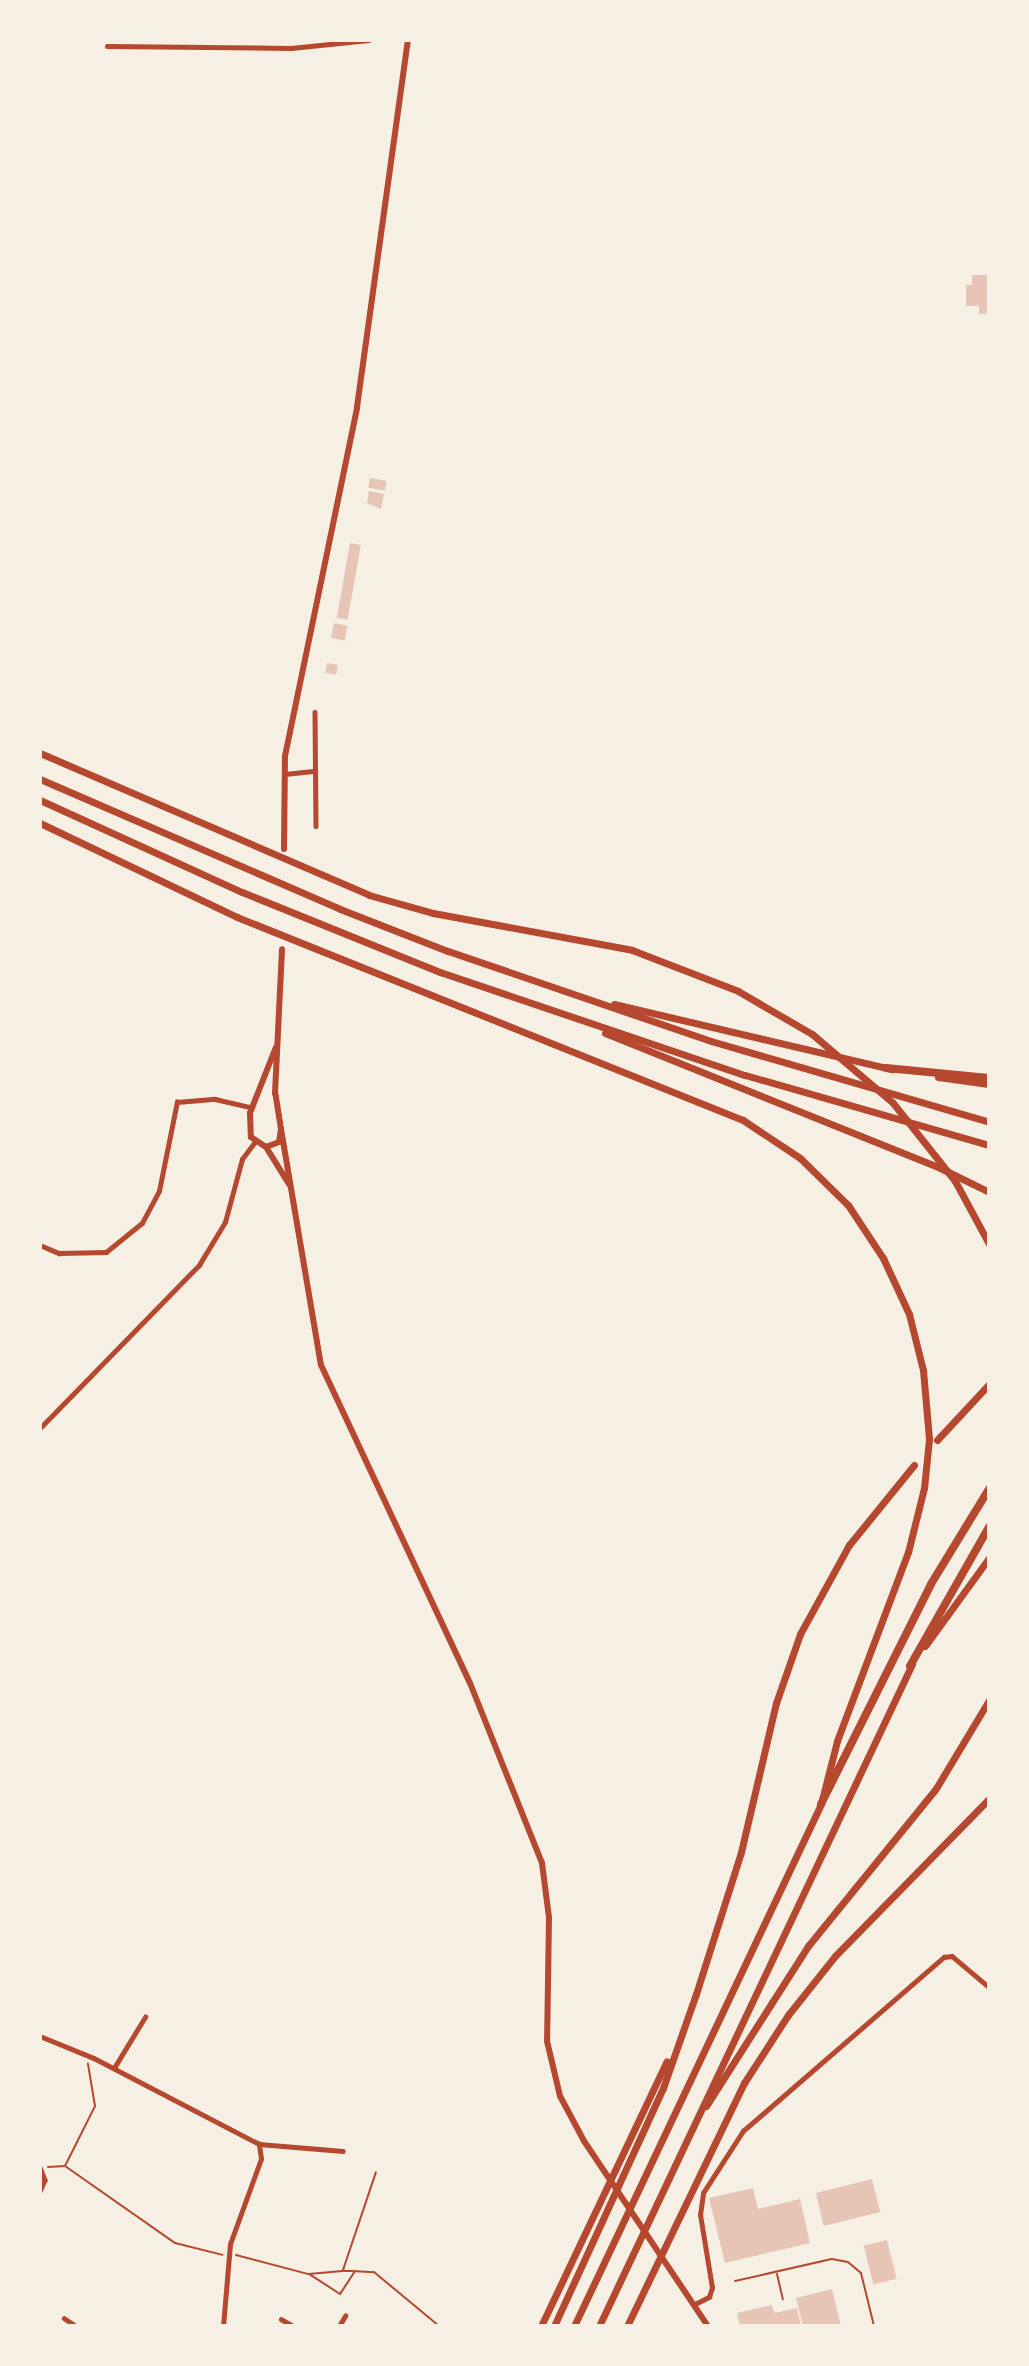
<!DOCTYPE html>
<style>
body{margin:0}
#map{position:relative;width:1029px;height:2366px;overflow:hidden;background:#f6efe4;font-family:"Asap Condensed",sans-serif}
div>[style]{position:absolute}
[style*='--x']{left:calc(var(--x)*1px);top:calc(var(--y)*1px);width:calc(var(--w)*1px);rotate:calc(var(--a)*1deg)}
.building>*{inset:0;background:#e6c5b7;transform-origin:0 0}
.path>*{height:2px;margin:-1px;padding:0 1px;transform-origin:1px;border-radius:1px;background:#b5482f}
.service>*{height:2px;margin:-1px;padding:0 1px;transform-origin:1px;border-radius:1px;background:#b5482f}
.minor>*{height:4.5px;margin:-2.25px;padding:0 2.25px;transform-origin:2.25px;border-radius:2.25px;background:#b5482f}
.secondary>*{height:6px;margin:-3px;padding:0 3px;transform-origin:3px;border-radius:3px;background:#b5482f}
.trunk>*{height:7px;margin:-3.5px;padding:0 3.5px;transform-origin:3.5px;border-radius:3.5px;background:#b5482f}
.motorway>*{height:8px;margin:-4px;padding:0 4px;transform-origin:4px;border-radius:4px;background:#b5482f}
span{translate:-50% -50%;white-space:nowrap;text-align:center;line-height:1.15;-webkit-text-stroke:6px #f6efe4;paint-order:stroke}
.frame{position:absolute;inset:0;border:42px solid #f6efe4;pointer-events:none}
</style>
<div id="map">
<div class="building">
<i style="clip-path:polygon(972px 275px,989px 275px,989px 314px,979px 314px,979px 306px,966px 306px,966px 285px,972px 285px)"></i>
<i style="left:370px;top:478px;width:17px;height:10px;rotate:10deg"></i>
<i style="clip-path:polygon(369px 491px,384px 494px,381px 509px,367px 503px)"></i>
<i style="left:350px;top:543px;width:11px;height:76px;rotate:10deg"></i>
<i style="left:334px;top:623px;width:14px;height:15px;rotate:12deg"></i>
<i style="left:327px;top:663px;width:11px;height:10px;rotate:10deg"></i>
<i style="left:872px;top:2179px;width:34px;height:58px;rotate:76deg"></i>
<i style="clip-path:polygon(753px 2188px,758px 2209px,800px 2199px,810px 2243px,725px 2263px,709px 2198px)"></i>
<i style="left:887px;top:2240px;width:40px;height:24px;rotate:76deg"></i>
<i style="clip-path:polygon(832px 2289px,841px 2326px,803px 2326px,796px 2298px)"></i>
<i style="clip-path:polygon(772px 2305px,774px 2313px,797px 2308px,801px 2326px,740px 2326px,737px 2313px)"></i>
</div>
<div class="path">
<i style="--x:65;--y:2166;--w:134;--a:35"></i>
<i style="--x:175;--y:2243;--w:49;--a:14"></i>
<i style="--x:48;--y:2167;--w:17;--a:-3"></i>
<i style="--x:65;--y:2166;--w:67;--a:-63.4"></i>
<i style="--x:95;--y:2106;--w:43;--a:-99.5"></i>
<i style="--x:236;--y:2255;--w:74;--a:14.8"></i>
<i style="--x:343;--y:2270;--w:103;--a:-71.4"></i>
<i style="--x:355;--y:2271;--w:27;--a:123"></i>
<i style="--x:340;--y:2294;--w:37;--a:-147"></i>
<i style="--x:309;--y:2274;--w:36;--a:-5"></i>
<i style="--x:345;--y:2271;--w:7;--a:0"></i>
<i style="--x:352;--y:2271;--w:22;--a:3"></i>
<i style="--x:374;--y:2272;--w:85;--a:39.7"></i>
</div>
<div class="service">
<i style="--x:777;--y:2274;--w:26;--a:77"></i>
<i style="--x:735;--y:2281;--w:99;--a:-12.8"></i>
<i style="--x:832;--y:2259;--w:16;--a:11"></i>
<i style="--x:848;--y:2262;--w:17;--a:40"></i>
<i style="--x:861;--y:2273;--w:55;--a:76.2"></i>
</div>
<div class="minor">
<i style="--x:107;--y:46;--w:184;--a:0.6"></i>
<i style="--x:291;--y:48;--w:78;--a:-5.9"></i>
<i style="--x:315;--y:712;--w:114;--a:89.5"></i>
<i style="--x:285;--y:774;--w:30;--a:-6"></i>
<i style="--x:40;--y:1245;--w:21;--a:23"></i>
<i style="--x:59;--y:1253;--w:47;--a:-1.2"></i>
<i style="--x:106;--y:1252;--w:46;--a:-38.9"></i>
<i style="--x:142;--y:1223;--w:36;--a:-62"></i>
<i style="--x:159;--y:1191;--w:91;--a:-78.6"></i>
<i style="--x:177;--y:1102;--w:38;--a:-5"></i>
<i style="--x:215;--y:1099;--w:37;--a:13"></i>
<i style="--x:40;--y:1428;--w:228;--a:-45.7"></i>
<i style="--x:199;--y:1265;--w:50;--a:-58.8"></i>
<i style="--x:225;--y:1222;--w:65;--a:-74.9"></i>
<i style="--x:242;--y:1159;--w:20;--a:-53"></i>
<i style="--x:40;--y:2036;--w:58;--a:22.2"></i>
<i style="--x:94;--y:2058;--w:186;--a:27.5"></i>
<i style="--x:114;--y:2068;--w:60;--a:-58.7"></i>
<i style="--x:259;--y:2144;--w:84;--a:4.8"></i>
<i style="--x:40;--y:2167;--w:14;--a:69"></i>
<i style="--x:45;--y:2180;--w:13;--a:113"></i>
<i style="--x:695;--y:2304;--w:16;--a:-27"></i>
<i style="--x:709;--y:2297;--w:9;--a:-72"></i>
<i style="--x:712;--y:2288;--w:74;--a:-99.3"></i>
<i style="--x:700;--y:2215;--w:22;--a:-82"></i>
<i style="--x:703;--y:2193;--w:74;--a:-57.2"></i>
<i style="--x:743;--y:2131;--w:266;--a:-40.9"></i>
<i style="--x:944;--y:1957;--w:8;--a:-7"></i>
<i style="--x:952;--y:1956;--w:48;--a:40"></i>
<i style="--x:64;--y:2318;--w:14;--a:34"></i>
<i style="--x:281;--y:2319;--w:14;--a:30"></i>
<i style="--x:223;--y:2326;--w:82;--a:-85.1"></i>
<i style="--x:230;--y:2244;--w:90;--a:-70"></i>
<i style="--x:261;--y:2159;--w:15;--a:-98"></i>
<i style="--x:339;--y:2326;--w:12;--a:-59"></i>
</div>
<div class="secondary">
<i style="--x:284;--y:849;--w:93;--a:-89.4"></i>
<i style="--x:285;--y:756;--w:356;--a:-78.3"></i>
<i style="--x:357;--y:407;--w:371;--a:-82.1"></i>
<i style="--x:276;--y:1047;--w:71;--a:111.5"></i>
<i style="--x:250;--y:1113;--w:24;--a:88"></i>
<i style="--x:251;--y:1137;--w:18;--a:34"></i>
<i style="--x:266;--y:1147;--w:14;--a:-21"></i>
<i style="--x:279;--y:1142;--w:13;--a:-81"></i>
<i style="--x:281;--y:1129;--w:36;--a:-99"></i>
<i style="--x:275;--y:1093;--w:144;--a:-87.2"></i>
<i style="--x:281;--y:1129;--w:239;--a:80.4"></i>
<i style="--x:321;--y:1365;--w:351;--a:64.9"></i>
<i style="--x:470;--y:1683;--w:194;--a:68.2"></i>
<i style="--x:542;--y:1863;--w:55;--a:82.7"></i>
<i style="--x:549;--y:1918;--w:123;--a:90.9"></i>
<i style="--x:547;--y:2041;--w:57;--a:76.7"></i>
<i style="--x:560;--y:2096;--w:51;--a:61.9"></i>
<i style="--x:584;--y:2141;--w:223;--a:56.2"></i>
<i style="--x:266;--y:1147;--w:44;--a:58.1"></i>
</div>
<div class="trunk">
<i style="--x:40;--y:753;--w:358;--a:23.3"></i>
<i style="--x:369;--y:895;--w:66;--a:15.7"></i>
<i style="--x:433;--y:913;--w:202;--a:10.5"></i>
<i style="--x:632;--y:950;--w:114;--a:21.1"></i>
<i style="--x:738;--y:991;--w:86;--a:30.2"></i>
<i style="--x:812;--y:1034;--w:106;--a:40.4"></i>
<i style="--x:893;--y:1103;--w:100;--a:51.5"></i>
<i style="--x:955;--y:1181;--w:72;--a:61.6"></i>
<i style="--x:40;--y:779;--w:327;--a:23.4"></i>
<i style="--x:340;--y:909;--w:116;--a:21.3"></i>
<i style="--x:448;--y:951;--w:278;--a:18.9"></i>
<i style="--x:711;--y:1041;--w:290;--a:16.2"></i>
<i style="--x:40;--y:800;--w:222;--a:24.5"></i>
<i style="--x:242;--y:892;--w:214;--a:22"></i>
<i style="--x:440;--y:972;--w:322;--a:18.7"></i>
<i style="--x:745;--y:1075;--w:254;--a:16"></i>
<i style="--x:40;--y:823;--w:218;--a:25.5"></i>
<i style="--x:237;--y:917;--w:545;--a:21.86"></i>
<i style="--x:743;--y:1120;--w:69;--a:33.7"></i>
<i style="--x:800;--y:1158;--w:67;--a:44.4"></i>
<i style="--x:848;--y:1205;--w:64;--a:56.6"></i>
<i style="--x:883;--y:1258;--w:62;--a:65.1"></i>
<i style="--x:909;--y:1314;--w:58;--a:76"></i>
<i style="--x:923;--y:1370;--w:69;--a:85"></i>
<i style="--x:929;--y:1439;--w:49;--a:95.8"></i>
<i style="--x:924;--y:1488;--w:66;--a:104"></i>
<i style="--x:908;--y:1552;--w:202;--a:110.6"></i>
<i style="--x:837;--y:1741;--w:65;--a:104.3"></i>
<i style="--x:821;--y:1804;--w:577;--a:115.32"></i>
<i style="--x:614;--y:1004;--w:285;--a:13.2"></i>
<i style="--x:605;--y:1033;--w:357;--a:21.9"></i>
<i style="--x:936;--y:1166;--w:59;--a:26.1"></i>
<i style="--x:938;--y:1077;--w:51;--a:7.8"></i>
<i style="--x:937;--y:1440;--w:76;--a:-47.1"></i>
<i style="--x:925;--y:1646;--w:109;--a:-54"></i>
<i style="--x:706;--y:2106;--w:190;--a:-57.5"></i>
<i style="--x:808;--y:1946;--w:201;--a:-50.9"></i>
<i style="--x:935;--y:1790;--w:105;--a:-59"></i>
<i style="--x:541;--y:2326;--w:293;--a:-64.6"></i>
<i style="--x:554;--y:2326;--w:262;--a:-65.4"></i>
<i style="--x:663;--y:2088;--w:100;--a:-70.7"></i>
<i style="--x:696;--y:1994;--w:149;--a:-72.4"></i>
<i style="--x:741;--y:1852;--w:153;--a:-76.8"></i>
<i style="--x:776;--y:1703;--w:73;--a:-70.8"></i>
<i style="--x:800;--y:1634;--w:102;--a:-61.2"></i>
<i style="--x:849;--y:1545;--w:103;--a:-50.9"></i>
<i style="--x:599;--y:2326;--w:732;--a:-64.69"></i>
<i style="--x:627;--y:2326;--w:270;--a:-64.3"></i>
<i style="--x:744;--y:2083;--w:81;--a:-57.1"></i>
<i style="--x:788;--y:2015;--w:75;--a:-51.5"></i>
<i style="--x:835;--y:1956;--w:220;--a:-45.6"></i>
</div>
<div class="motorway">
<i style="--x:886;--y:1068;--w:103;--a:5.5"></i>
<i style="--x:910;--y:1666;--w:160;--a:-60.4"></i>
<i style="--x:821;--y:1804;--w:246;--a:-63.4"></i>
<i style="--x:931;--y:1584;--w:111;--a:-58.6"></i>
</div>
<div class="frame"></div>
</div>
